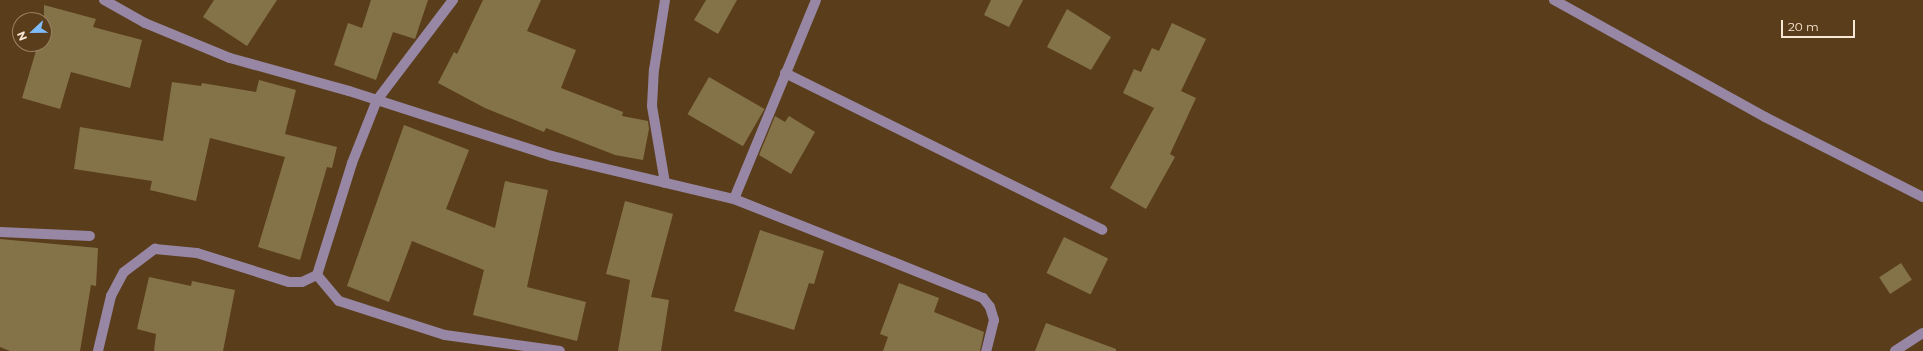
<!DOCTYPE html>
<style>
body{margin:0}
#map{position:relative;width:1923px;height:351px;overflow:hidden;background:#5a3d1b;font-family:Montserrat,sans-serif}
div>[style]{position:absolute}
[style*='--x']{left:calc(var(--x)*1px);top:calc(var(--y)*1px);width:calc(var(--w)*1px);rotate:calc(var(--a)*1deg)}
.building>*{inset:0;background:#847349;transform-origin:0 0}
.minor>*{height:10px;margin:-5px;padding:0 5px;transform-origin:5px;border-radius:5px;background:#9787a4}
span{translate:-50% -50%;white-space:nowrap;text-align:center;line-height:1.15;-webkit-text-stroke:4px #5a3d1b;paint-order:stroke}
.north{position:absolute;left:12px;top:12px;width:40px;height:40px;box-sizing:border-box;background:#5a3d1b;border:1px solid #9a8165;border-radius:50%;rotate:248deg;font-size:11px;font-weight:700;line-height:16px;text-align:center;color:#f9e7d5}
.north::after{content:'';display:block;margin:auto;width:14px;height:18px;background:#7fbdfa;clip-path:polygon(50% 0,100% 100%,50% 72%,0 100%)}
.scale{position:absolute;left:1781px;top:20px;width:74px;height:18px;box-sizing:border-box;border:2px solid #f9e7d5;border-top:0;padding-left:5px;font-size:12px;line-height:14px;white-space:nowrap;color:#f9e7d5;-webkit-text-stroke:3px #5a3d1b;paint-order:stroke}
</style>
<div id="map">
<div class="building">
<i style="clip-path:polygon(214px 0,277px 0,247px 46px,203px 17px)"></i>
<i style="clip-path:polygon(371px 0,428px 0,415px 39px,393px 32px,376px 80px,334px 65px,348px 23px,362px 28px)"></i>
<i style="clip-path:polygon(483px 0,541px 0,527px 31px,576px 50px,561px 88px,623px 112px,622px 116px,648px 121px,649px 129px,643px 160px,615px 155px,546px 128px,544px 132px,485px 108px,438px 83px,454px 52px,457px 54px)"></i>
<i style="clip-path:polygon(706px 0,737px 0,718px 34px,694px 20px)"></i>
<i style="clip-path:polygon(991px 0,1023px 0,1009px 27px,984px 15px)"></i>
<i style="clip-path:polygon(44px 5px,96px 19px,93px 27px,142px 40px,130px 88px,71px 72px,60px 109px,22px 98px,38px 44px,44px 44px)"></i>
<i style="clip-path:polygon(1067px 9px,1111px 37px,1091px 70px,1047px 47px)"></i>
<i style="clip-path:polygon(1172px 23px,1206px 39px,1181px 91px,1196px 98px,1170px 154px,1175px 157px,1146px 209px,1110px 188px,1154px 108px,1123px 93px,1134px 69px,1141px 72px,1152px 48px,1159px 51px)"></i>
<i style="left:709px;top:77px;width:64px;height:43px;rotate:30deg"></i>
<i style="clip-path:polygon(259px 80px,296px 90px,285px 134px,337px 147px,332px 168px,327px 167px,300px 260px,258px 247px,285px 157px,210px 138px,196px 201px,150px 190px,152px 181px,74px 169px,80px 127px,163px 141px,172px 82px,201px 86px,202px 83px,256px 92px)"></i>
<i style="clip-path:polygon(775px 116px,785px 122px,789px 116px,815px 132px,791px 174px,759px 155px)"></i>
<i style="clip-path:polygon(404px 125px,469px 150px,446px 209px,495px 228px,505px 181px,548px 190px,527px 287px,586px 302px,577px 341px,473px 315px,484px 270px,412px 241px,389px 302px,347px 286px)"></i>
<i style="clip-path:polygon(625px 201px,673px 214px,651px 297px,669px 300px,661px 351px,618px 351px,630px 280px,606px 274px)"></i>
<i style="clip-path:polygon(760px 230px,824px 251px,814px 284px,809px 283px,794px 330px,734px 311px)"></i>
<i style="left:1064px;top:237px;width:49px;height:40px;rotate:26deg"></i>
<i style="clip-path:polygon(0 239px,98px 248px,96px 286px,91px 285px,80px 351px,10px 351px,0 347px)"></i>
<i style="left:1901px;top:263px;width:20px;height:26px;rotate:57deg"></i>
<i style="clip-path:polygon(149px 277px,191px 286px,192px 281px,235px 290px,223px 351px,154px 351px,156px 334px,137px 329px)"></i>
<i style="clip-path:polygon(899px 283px,939px 298px,934px 312px,984px 332px,980px 351px,883px 351px,888px 337px,880px 334px)"></i>
<i style="clip-path:polygon(1046px 323px,1116px 349px,1116px 351px,1035px 351px)"></i>
</div>
<div class="minor">
<i style="--x:104;--y:0;--w:47;--a:29.3"></i>
<i style="--x:145;--y:23;--w:92;--a:22.4"></i>
<i style="--x:230;--y:58;--w:123;--a:15.5"></i>
<i style="--x:349;--y:91;--w:213;--a:17.8"></i>
<i style="--x:552;--y:156;--w:187;--a:13.3"></i>
<i style="--x:734;--y:199;--w:171;--a:21.6"></i>
<i style="--x:893;--y:262;--w:97;--a:21.8"></i>
<i style="--x:983;--y:298;--w:11;--a:52"></i>
<i style="--x:990;--y:307;--w:14;--a:73"></i>
<i style="--x:994;--y:320;--w:32;--a:104"></i>
<i style="--x:1554;--y:0;--w:241;--a:29"></i>
<i style="--x:1765;--y:117;--w:177;--a:26.9"></i>
<i style="--x:785;--y:73;--w:354;--a:26.3"></i>
<i style="--x:665;--y:183;--w:78;--a:-99.6"></i>
<i style="--x:652;--y:106;--w:36;--a:-87"></i>
<i style="--x:654;--y:70;--w:71;--a:-81.1"></i>
<i style="--x:734;--y:199;--w:215;--a:-67.6"></i>
<i style="--x:0;--y:232;--w:90;--a:2.5"></i>
<i style="--x:317;--y:275;--w:34;--a:50"></i>
<i style="--x:339;--y:301;--w:111;--a:17.8"></i>
<i style="--x:445;--y:335;--w:116;--a:7.9"></i>
<i style="--x:98;--y:351;--w:57;--a:-76.7"></i>
<i style="--x:111;--y:296;--w:27;--a:-62"></i>
<i style="--x:124;--y:272;--w:39;--a:-37"></i>
<i style="--x:155;--y:249;--w:42;--a:5.4"></i>
<i style="--x:197;--y:253;--w:96;--a:17.5"></i>
<i style="--x:289;--y:282;--w:13;--a:0"></i>
<i style="--x:302;--y:282;--w:17;--a:-25"></i>
<i style="--x:317;--y:275;--w:117;--a:-72.6"></i>
<i style="--x:352;--y:163;--w:68;--a:-68.4"></i>
<i style="--x:377;--y:100;--w:126;--a:-52.8"></i>
<i style="--x:1895;--y:351;--w:33;--a:-33"></i>
</div>
<div class="north">N</div>
<div class="scale">20 m</div>
</div>
